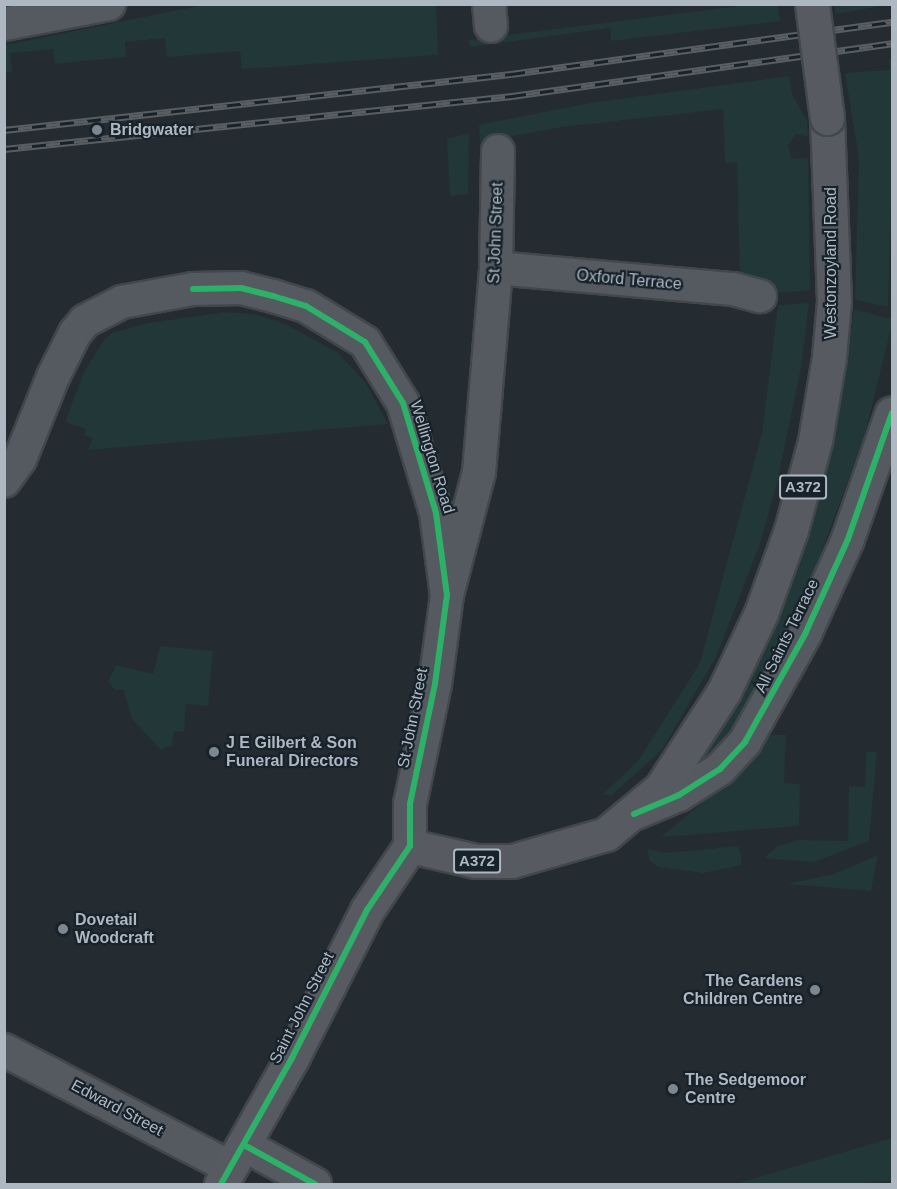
<!DOCTYPE html>
<style>
body{margin:0}
#map{position:relative;width:897px;height:1189px;overflow:hidden;background:#242b31;font-family:Helvetica,sans-serif}
div>[style]{position:absolute}
[style*='--x']{left:calc(var(--x)*1px);top:calc(var(--y)*1px);width:calc(var(--w)*1px);rotate:calc(var(--a)*1deg)}
.green>*{inset:0;background:#223737}
.roads{filter:drop-shadow(2px 0 #42474c) drop-shadow(-2px 0 #42474c) drop-shadow(0 2px #42474c) drop-shadow(0 -2px #42474c)}
.street>*{height:32px;margin:-16px;padding:0 16px;transform-origin:16px;border-radius:16px;background:#545a5f}
.primary>*{height:33px;margin:-16.5px;padding:0 16.5px;transform-origin:16.5px;border-radius:16.5px;background:#575b61}
.rail>*{height:7px;margin-top:-3.5px;transform-origin:0;background:repeating-linear-gradient(90deg,#18222b 0 14px,#585e62 0 28px);box-sizing:border-box;border-block:2px solid #585e62}
.bridges{filter:drop-shadow(2px 0 #41484e) drop-shadow(-2px 0 #41484e) drop-shadow(0 2px #41484e) drop-shadow(0 -2px #41484e)}
.primary-bridge>*{height:33px;margin:-16.5px;padding:0 16.5px;transform-origin:16.5px;border-radius:16.5px;background:#575b61}
.cycleway>*{height:6px;margin:-3px;padding:0 3px;transform-origin:3px;border-radius:3px;background:#2db169}
.dots>*{width:16px;height:16px;translate:-50% -50%;box-sizing:border-box;border:3px solid #18222b;border-radius:50%}
span{translate:-50% -50%;white-space:nowrap;text-align:center;line-height:1.15;-webkit-text-stroke:4.5px #18222b;paint-order:stroke}
.shield-label span{padding:2px 4px;background:#18222b;border:2px solid;border-radius:4px;-webkit-text-stroke-width:0}
.shield-label{font-size:15px;color:#adb8c3;font-weight:700}
.poi-label{font-size:16px;color:#adb8c3;font-weight:700}
.left{translate:0 -50%;text-align:left}
.right{translate:-100% -50%;text-align:right}
.street-label{font-size:16px;color:#adb8c3}
.frame{position:absolute;inset:0;border:6px solid #adb8c3;pointer-events:none}
</style>
<div id="map">
<div class="green">
<i style="clip-path:polygon(892px 4px,836px 14px,834px 5px,834px 4px)"></i>
<i style="clip-path:polygon(203px 5px,436px 5px,438px 55px,242px 69px,240px 51px,167px 57px,165px 38px,125px 42px,126px 57px,55px 64px,53px 49px,10px 53px,12px 72px,5px 73px,5px 45px)"></i>
<i style="clip-path:polygon(747px 5px,778px 5px,780px 21px,611px 41px,610px 28px,470px 47px,469px 40px)"></i>
<i style="clip-path:polygon(889px 59px,892px 59px,892px 174px,888px 307px,855px 300px,859px 159px,845px 73px,890px 70px)"></i>
<i style="clip-path:polygon(789px 76px,792px 94px,807px 121px,808px 137px,796px 134px,788px 146px,792px 159px,808px 158px,810px 290px,776px 293px,769px 285px,740px 280px,737px 162px,725px 163px,723px 109px,562px 127px,480px 142px,479px 125px,590px 103px)"></i>
<i style="clip-path:polygon(469px 133px,468px 194px,450px 196px,447px 139px)"></i>
<i style="clip-path:polygon(809px 303px,801px 368px,777px 483px,760px 544px,716px 657px,662px 750px,612px 795px,602px 795px,638px 761px,700px 663px,762px 433px,778px 305px)"></i>
<i style="clip-path:polygon(854px 309px,891px 319px,892px 324px,864px 438px,798px 615px,743px 721px,717px 753px,702px 762px,767px 640px,801px 553px,844px 379px)"></i>
<i style="clip-path:polygon(225px 312px,255px 314px,287px 325px,338px 353px,365px 382px,388px 424px,88px 450px,93px 438px,84px 435px,86px 429px,65px 422px,84px 372px,104px 340px,112px 333px,148px 323px)"></i>
<i style="clip-path:polygon(160px 646px,213px 651px,208px 706px,186px 704px,184px 732px,174px 731px,172px 745px,161px 750px,132px 719px,123px 689px,115px 690px,108px 682px,116px 665px,153px 674px)"></i>
<i style="clip-path:polygon(771px 735px,786px 735px,784px 783px,800px 784px,799px 826px,661px 837px,721px 787px)"></i>
<i style="clip-path:polygon(866px 752px,877px 752px,869px 841px,814px 862px,764px 858px,778px 846px,799px 840px,848px 841px,849px 786px,865px 787px)"></i>
<i style="clip-path:polygon(739px 846px,742px 865px,703px 873px,658px 867px,650px 861px,647px 849px,667px 853px)"></i>
<i style="clip-path:polygon(878px 855px,871px 891px,787px 884px,834px 874px)"></i>
<i style="clip-path:polygon(892px 1138px,892px 1180px,858px 1184px,735px 1184px)"></i>
</div>
<div class="roads">
<div class="street">
<i style="--x:489;--y:4;--w:22;--a:85"></i>
<i style="--x:4;--y:24;--w:107;--a:-10.8"></i>
<i style="--x:496;--y:268;--w:238;--a:5.1"></i>
<i style="--x:733;--y:289;--w:28;--a:15"></i>
<i style="--x:4;--y:481;--w:27;--a:-54"></i>
<i style="--x:20;--y:459;--w:88;--a:-68.1"></i>
<i style="--x:53;--y:377;--w:49;--a:-63.4"></i>
<i style="--x:75;--y:333;--w:16;--a:-50"></i>
<i style="--x:85;--y:321;--w:42;--a:-27.2"></i>
<i style="--x:122;--y:302;--w:72;--a:-10.4"></i>
<i style="--x:193;--y:289;--w:48;--a:-1.2"></i>
<i style="--x:241;--y:288;--w:33;--a:14"></i>
<i style="--x:273;--y:296;--w:34;--a:17"></i>
<i style="--x:306;--y:306;--w:69;--a:31.4"></i>
<i style="--x:365;--y:342;--w:72;--a:58.1"></i>
<i style="--x:403;--y:403;--w:115;--a:73.3"></i>
<i style="--x:436;--y:513;--w:83;--a:82.4"></i>
<i style="--x:636;--y:813;--w:47;--a:-22.7"></i>
<i style="--x:679;--y:795;--w:49;--a:-32.4"></i>
<i style="--x:720;--y:769;--w:37;--a:-47"></i>
<i style="--x:745;--y:742;--w:124;--a:-60.9"></i>
<i style="--x:805;--y:634;--w:104;--a:-65.6"></i>
<i style="--x:848;--y:539;--w:133;--a:-70.8"></i>
<i style="--x:410;--y:846;--w:42;--a:-90"></i>
<i style="--x:410;--y:804;--w:123;--a:-78.2"></i>
<i style="--x:435;--y:684;--w:90;--a:-82.3"></i>
<i style="--x:447;--y:595;--w:127;--a:-75.4"></i>
<i style="--x:479;--y:472;--w:205;--a:-85.2"></i>
<i style="--x:496;--y:268;--w:117;--a:-89"></i>
<i style="--x:4;--y:1050;--w:254;--a:27.4"></i>
<i style="--x:244;--y:1145;--w:81;--a:28.8"></i>
</div>
<div class="primary">
<i style="--x:221;--y:1184;--w:145;--a:-60.6"></i>
<i style="--x:292;--y:1058;--w:166;--a:-63.1"></i>
<i style="--x:367;--y:910;--w:77;--a:-56.1"></i>
<i style="--x:410;--y:846;--w:68;--a:12.8"></i>
<i style="--x:476;--y:861;--w:36;--a:0"></i>
<i style="--x:512;--y:861;--w:98;--a:-16"></i>
<i style="--x:606;--y:834;--w:72;--a:-39.9"></i>
<i style="--x:661;--y:788;--w:116;--a:-57"></i>
<i style="--x:724;--y:691;--w:86;--a:-64.6"></i>
<i style="--x:761;--y:613;--w:88;--a:-70.1"></i>
<i style="--x:791;--y:530;--w:92;--a:-74.9"></i>
<i style="--x:815;--y:441;--w:85;--a:-80.5"></i>
<i style="--x:829;--y:357;--w:56;--a:-84.9"></i>
<i style="--x:834;--y:301;--w:183;--a:-92.2"></i>
</div>
</div>
<div class="rail">
<i style="--x:4;--y:130;--w:510;--a:-6.3"></i>
<i style="--x:511;--y:74;--w:385;--a:-7.8"></i>
<i style="--x:4;--y:149;--w:511;--a:-5.96"></i>
<i style="--x:512;--y:96;--w:384;--a:-7.9"></i>
</div>
<div class="bridges">
<div class="primary-bridge">
<i style="--x:812;--y:4;--w:115;--a:82.5"></i>
</div>
</div>
<div class="cycleway">
<i style="--x:193;--y:289;--w:48;--a:-1.2"></i>
<i style="--x:241;--y:288;--w:33;--a:14"></i>
<i style="--x:273;--y:296;--w:34;--a:17"></i>
<i style="--x:306;--y:306;--w:69;--a:31.4"></i>
<i style="--x:365;--y:342;--w:72;--a:58.1"></i>
<i style="--x:403;--y:403;--w:115;--a:73.3"></i>
<i style="--x:436;--y:513;--w:83;--a:82.4"></i>
<i style="--x:447;--y:595;--w:90;--a:97.7"></i>
<i style="--x:435;--y:684;--w:123;--a:101.8"></i>
<i style="--x:410;--y:804;--w:42;--a:90"></i>
<i style="--x:410;--y:846;--w:77;--a:123.9"></i>
<i style="--x:367;--y:910;--w:166;--a:116.9"></i>
<i style="--x:292;--y:1058;--w:145;--a:119.4"></i>
<i style="--x:634;--y:814;--w:49;--a:-22.9"></i>
<i style="--x:679;--y:795;--w:49;--a:-32.4"></i>
<i style="--x:720;--y:769;--w:37;--a:-47"></i>
<i style="--x:745;--y:742;--w:124;--a:-60.9"></i>
<i style="--x:805;--y:634;--w:104;--a:-65.6"></i>
<i style="--x:848;--y:539;--w:133;--a:-70.8"></i>
<i style="--x:244;--y:1145;--w:81;--a:28.8"></i>
</div>
<div class="dots">
<i style="left:97px;top:130px;background:#7d8790"></i>
<i style="left:214px;top:752px;background:#7d8790"></i>
<i style="left:63px;top:929px;background:#7d8790"></i>
<i style="left:815px;top:990px;background:#7d8790"></i>
<i style="left:673px;top:1089px;background:#7d8790"></i>
</div>
<div class="shield-label">
<span style="left:803px;top:487px">A372</span>
<span style="left:477px;top:861px">A372</span>
</div>
<div class="poi-label">
<span class="left" style="left:110px;top:130px">Bridgwater</span>
<span class="left" style="left:226px;top:752px">J E Gilbert &amp; Son<br>Funeral Directors</span>
<span class="left" style="left:75px;top:929px">Dovetail<br>Woodcraft</span>
<span class="right" style="left:803px;top:990px">The Gardens<br>Children Centre</span>
<span class="left" style="left:685px;top:1089px">The Sedgemoor<br>Centre</span>
</div>
<div class="street-label">
<span style="left:496px;top:233px;rotate:-88deg">St John Street</span>
<span style="left:831px;top:263px;rotate:-90deg">Westonzoyland Road</span>
<span style="left:629px;top:280px;rotate:5deg">Oxford Terrace</span>
<span style="left:432px;top:457px;rotate:73deg">Wellington Road</span>
<span style="left:787px;top:636px;rotate:-64deg">All Saints Terrace</span>
<span style="left:413px;top:718px;rotate:-79deg">St John Street</span>
<span style="left:302px;top:1008px;rotate:-63deg">Saint John Street</span>
<span style="left:117px;top:1108px;rotate:28deg">Edward Street</span>
</div>
<div class="frame"></div>
</div>
